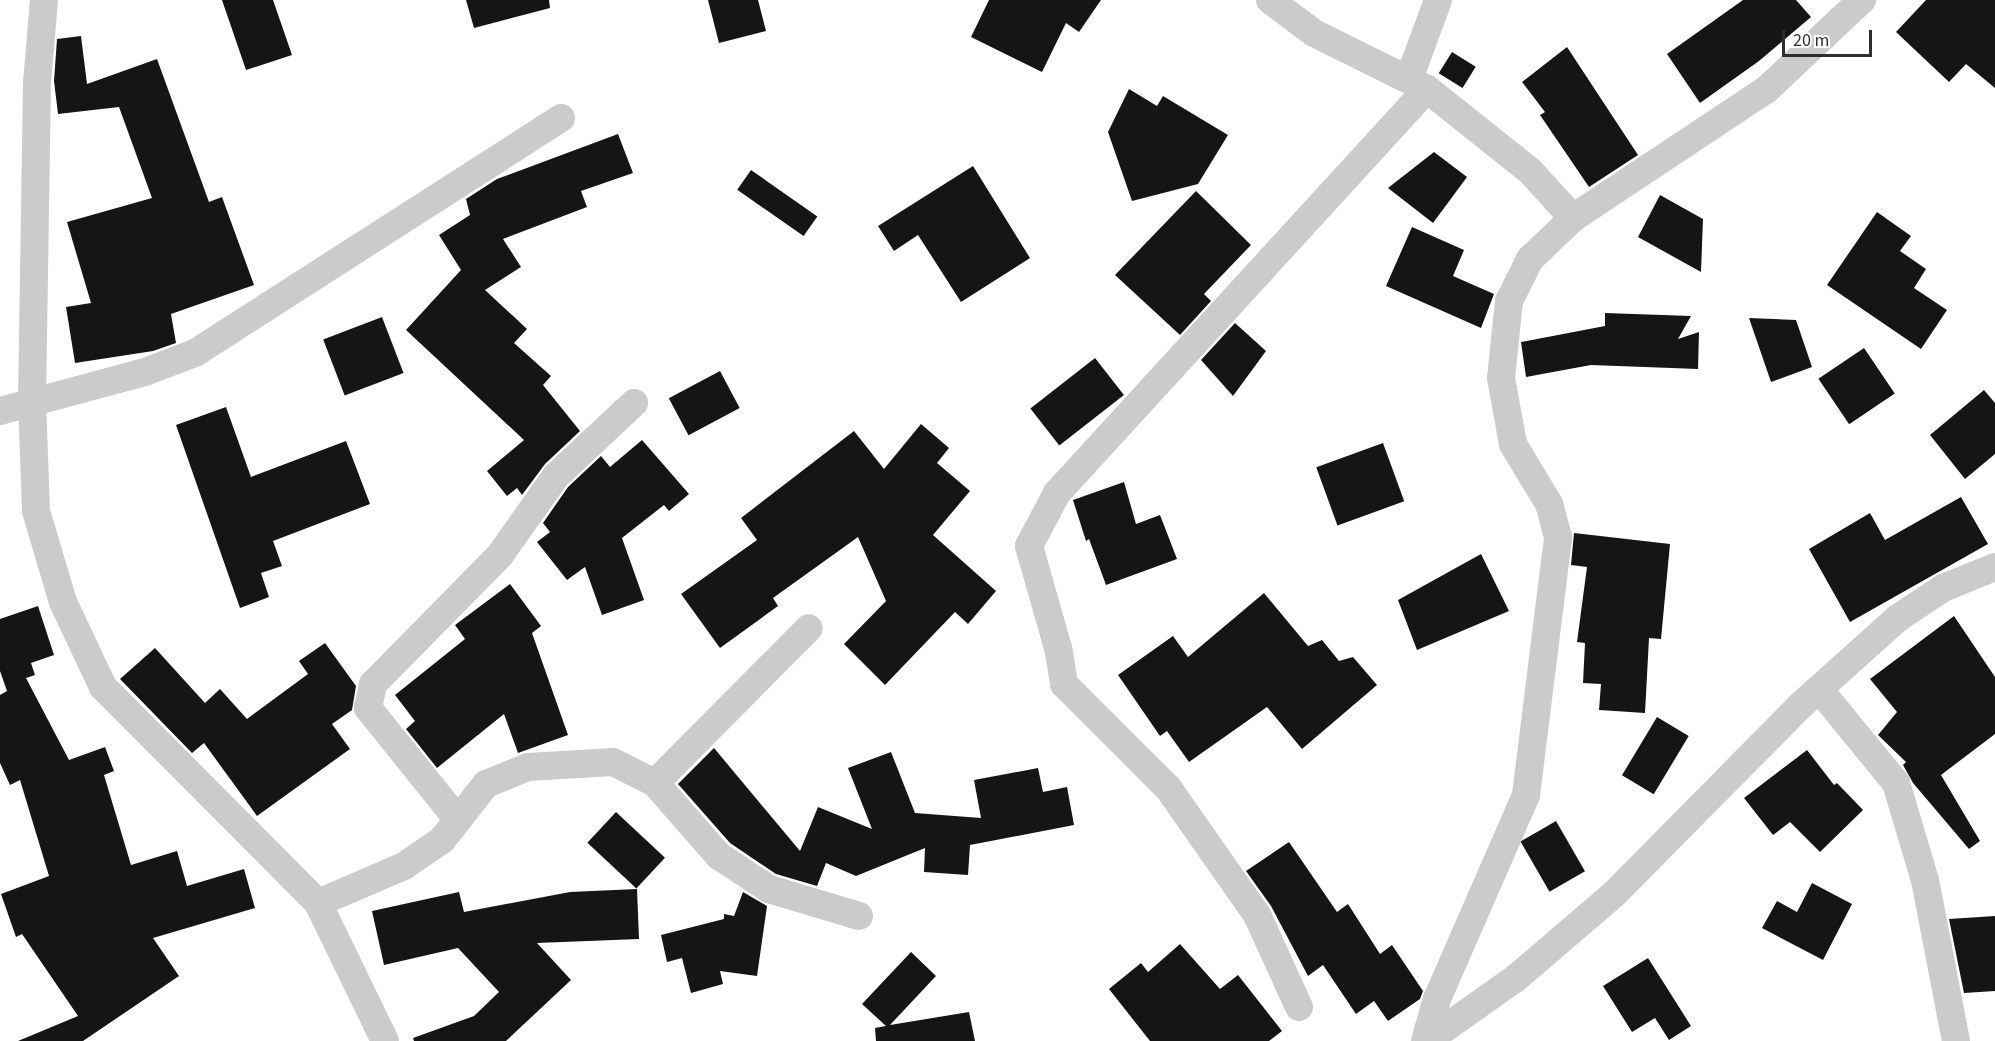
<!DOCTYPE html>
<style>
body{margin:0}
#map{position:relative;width:1995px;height:1041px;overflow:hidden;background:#fff;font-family:"Source Sans 3",sans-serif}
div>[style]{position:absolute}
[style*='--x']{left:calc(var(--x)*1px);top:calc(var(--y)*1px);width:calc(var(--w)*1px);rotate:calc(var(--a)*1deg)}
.building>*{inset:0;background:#151515;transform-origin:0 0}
.street>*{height:28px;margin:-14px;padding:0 14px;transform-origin:14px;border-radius:14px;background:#cbcbcb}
span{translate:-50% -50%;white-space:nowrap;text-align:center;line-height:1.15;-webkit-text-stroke:6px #fff;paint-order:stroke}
.scale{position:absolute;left:1782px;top:30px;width:90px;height:27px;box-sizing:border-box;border:3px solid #2e2e2e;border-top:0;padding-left:8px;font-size:18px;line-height:21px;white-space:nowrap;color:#2e2e2e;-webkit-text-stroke:4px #fff;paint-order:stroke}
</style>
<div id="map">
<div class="building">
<i style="clip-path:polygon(222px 0,273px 0,292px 55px,246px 70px)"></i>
<i style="clip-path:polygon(466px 0,549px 0,550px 8px,474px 28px)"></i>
<i style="clip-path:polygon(708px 0,758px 0,766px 31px,719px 43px)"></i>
<i style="clip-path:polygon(989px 0,1101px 0,1079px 32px,1066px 23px,1042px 72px,971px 37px)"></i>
<i style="clip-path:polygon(1743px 0,1796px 0,1811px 17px,1759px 61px,1700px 103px,1667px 54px)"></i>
<i style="clip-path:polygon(1926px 0,1995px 0,1995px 88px,1966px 64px,1949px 82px,1896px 32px)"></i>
<i style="clip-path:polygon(81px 36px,87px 84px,157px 59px,209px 202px,222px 197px,254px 285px,171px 314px,176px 343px,153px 351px,75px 363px,66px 307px,91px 303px,67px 222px,152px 198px,119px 107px,58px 114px,54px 81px,57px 39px)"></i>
<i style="clip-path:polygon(1567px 47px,1638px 155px,1589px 187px,1540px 115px,1545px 112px,1522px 82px)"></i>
<i style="left:1452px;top:52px;width:28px;height:25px;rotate:32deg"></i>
<i style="clip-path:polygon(1129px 89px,1157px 106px,1163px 96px,1228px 135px,1198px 184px,1132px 201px,1108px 132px)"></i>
<i style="clip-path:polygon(618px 134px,633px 173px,581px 191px,587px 207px,503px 239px,521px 267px,485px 290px,527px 329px,514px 343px,551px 376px,543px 385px,580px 431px,545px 464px,522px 495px,517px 488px,507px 496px,487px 471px,524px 440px,406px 330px,461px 270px,439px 235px,470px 215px,466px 199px,497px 179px)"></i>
<i style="clip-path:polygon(1434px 152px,1467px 177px,1433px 223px,1388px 188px)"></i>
<i style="clip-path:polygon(973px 166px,1030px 258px,961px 302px,918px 235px,894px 251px,878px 226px)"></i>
<i style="left:751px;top:170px;width:81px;height:24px;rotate:35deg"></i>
<i style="clip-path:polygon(1196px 191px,1251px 245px,1204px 294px,1211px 301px,1180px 335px,1115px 275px)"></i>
<i style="clip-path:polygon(1660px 195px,1703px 219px,1701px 272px,1638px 237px)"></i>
<i style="clip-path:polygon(1877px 212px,1911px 236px,1900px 251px,1926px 269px,1914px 288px,1947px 310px,1921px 349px,1827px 285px)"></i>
<i style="clip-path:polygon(1412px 227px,1464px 250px,1453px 276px,1494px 294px,1481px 328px,1386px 286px)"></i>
<i style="clip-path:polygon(1605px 313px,1691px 316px,1678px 339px,1699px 332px,1698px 369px,1591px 365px,1526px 377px,1521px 342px,1605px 326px)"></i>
<i style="left:382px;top:317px;width:60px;height:63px;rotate:69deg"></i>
<i style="clip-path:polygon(1749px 318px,1796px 320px,1812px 367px,1771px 382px)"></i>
<i style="clip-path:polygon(1235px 323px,1266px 351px,1233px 396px,1201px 360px)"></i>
<i style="left:1864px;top:348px;width:55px;height:55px;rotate:56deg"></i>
<i style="left:1095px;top:358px;width:47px;height:82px;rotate:52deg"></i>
<i style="left:720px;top:371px;width:42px;height:58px;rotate:62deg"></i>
<i style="clip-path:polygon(1984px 390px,1995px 403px,1995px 454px,1965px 479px,1930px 435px)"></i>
<i style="clip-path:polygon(226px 407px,251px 477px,346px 441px,370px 504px,273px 541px,282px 566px,261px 573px,269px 597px,240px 608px,176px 425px)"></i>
<i style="clip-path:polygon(921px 424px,949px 448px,937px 463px,970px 491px,933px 535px,996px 591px,968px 624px,955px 612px,885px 685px,844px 644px,886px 601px,858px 537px,773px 598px,778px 606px,720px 648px,681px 594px,757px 540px,741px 518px,854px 431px,884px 469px)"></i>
<i style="clip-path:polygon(642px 440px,689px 494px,669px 511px,664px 505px,622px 538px,644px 600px,602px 615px,585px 567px,567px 580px,537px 542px,550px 532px,543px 523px,568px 487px,601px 456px,610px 467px)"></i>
<i style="left:1383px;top:443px;width:62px;height:71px;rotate:70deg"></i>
<i style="clip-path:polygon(1124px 482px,1136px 524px,1160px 515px,1177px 559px,1106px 585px,1089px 539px,1086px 541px,1073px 500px)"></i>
<i style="clip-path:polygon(1961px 497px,1988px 544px,1850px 622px,1809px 549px,1870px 513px,1885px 540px)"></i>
<i style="clip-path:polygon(1574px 533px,1670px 544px,1661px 639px,1649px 638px,1645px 713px,1599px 710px,1601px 684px,1583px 683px,1585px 643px,1577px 642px,1587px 567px,1571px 565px)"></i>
<i style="clip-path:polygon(1481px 554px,1509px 611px,1417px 650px,1398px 600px)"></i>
<i style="clip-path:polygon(510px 584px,541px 626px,532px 633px,568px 735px,518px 753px,504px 714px,437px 768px,406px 729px,415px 721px,395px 695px,465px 639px,455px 625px)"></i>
<i style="clip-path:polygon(1264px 593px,1308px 646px,1322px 640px,1339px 661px,1353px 657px,1377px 685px,1302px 749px,1267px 707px,1189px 762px,1167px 731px,1160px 736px,1118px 675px,1173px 636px,1188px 657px)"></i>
<i style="clip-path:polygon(38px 606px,54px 655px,31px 663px,35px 675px,26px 678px,69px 760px,105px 747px,114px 771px,104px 775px,131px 865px,177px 851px,187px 886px,244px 869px,255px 908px,153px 938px,179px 976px,83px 1041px,18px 1041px,78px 1016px,22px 934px,16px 937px,1px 894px,49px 876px,20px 780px,10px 785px,0 763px,0 695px,7px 691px,0 671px,0 619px)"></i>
<i style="clip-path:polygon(1954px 616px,1995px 677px,1995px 734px,1941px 775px,1980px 841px,1969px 849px,1913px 783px,1903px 765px,1906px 762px,1878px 735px,1897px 712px,1870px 679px)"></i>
<i style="clip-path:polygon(325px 643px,356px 686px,352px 710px,332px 724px,350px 749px,257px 816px,204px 743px,192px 753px,120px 679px,155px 648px,205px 703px,220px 689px,247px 719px,308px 674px,299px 661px)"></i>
<i style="left:1657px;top:717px;width:37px;height:68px;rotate:31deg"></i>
<i style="clip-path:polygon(714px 748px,800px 851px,818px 807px,872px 829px,848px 768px,891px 752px,915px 813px,981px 818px,974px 780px,1038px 768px,1043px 792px,1067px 787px,1074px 825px,970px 845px,968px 875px,924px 872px,925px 848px,856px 876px,826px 863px,817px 886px,776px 874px,730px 843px,678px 784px)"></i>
<i style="clip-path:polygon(1807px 750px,1834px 785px,1837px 783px,1863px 810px,1820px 852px,1790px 822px,1773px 835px,1744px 798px)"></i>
<i style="left:616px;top:812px;width:67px;height:42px;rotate:43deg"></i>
<i style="left:1556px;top:821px;width:58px;height:41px;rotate:60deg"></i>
<i style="clip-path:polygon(1289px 842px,1337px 912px,1348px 904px,1380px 954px,1392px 945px,1423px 991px,1420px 999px,1388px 1021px,1374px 1001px,1356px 1014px,1323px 965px,1308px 976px,1271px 906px,1246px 871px)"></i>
<i style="clip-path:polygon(1812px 883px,1852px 904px,1823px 960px,1762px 928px,1777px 901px,1797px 912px)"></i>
<i style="clip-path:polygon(637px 889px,639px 939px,537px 943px,571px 980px,506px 1041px,414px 1041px,413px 1038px,474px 1016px,499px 992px,458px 948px,384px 965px,372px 911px,459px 892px,464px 912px,570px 892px)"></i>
<i style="clip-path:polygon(743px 892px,767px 906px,757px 976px,720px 971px,723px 984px,691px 993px,682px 958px,667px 962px,661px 935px,724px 919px,724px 914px,734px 916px)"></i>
<i style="clip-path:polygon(1995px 916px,1995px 991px,1964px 993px,1949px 919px)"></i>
<i style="clip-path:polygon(1180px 944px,1220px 989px,1238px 975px,1282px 1031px,1269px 1041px,1150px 1041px,1109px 989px,1141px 963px,1148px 972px)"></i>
<i style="clip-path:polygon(911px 952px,936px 976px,890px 1025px,969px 1012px,975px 1041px,876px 1041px,875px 1028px,886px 1026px,862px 1004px)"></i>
<i style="clip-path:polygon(1648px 958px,1691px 1026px,1669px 1040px,1655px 1018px,1632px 1032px,1603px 986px)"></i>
</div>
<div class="street">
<i style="--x:44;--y:0;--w:83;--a:94.8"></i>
<i style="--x:37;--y:83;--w:318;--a:90.9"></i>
<i style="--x:32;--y:401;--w:110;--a:87.9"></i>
<i style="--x:36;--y:511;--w:95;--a:73.5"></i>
<i style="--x:63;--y:602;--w:94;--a:64.8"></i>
<i style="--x:103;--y:687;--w:305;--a:45.1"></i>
<i style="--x:318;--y:903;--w:153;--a:64.1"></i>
<i style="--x:1270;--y:0;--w:55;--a:36.9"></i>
<i style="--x:1314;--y:33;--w:126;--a:26.4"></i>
<i style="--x:1427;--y:89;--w:132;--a:38.5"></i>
<i style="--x:1530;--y:171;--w:64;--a:47.5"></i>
<i style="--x:1409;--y:79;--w:84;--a:-69.8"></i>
<i style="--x:0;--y:411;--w:150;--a:-15.1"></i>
<i style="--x:145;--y:372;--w:53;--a:-20.8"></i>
<i style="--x:195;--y:353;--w:435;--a:-32.7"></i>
<i style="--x:1819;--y:689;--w:122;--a:50.7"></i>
<i style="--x:1896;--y:783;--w:101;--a:73.4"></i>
<i style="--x:1925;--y:880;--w:164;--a:79.1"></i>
<i style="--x:655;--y:783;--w:218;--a:-45.2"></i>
<i style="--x:458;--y:820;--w:144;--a:-128.8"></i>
<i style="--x:368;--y:708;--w:25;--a:-78"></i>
<i style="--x:373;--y:684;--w:181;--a:-45.4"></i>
<i style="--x:500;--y:555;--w:97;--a:-54.7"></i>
<i style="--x:556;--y:476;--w:107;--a:-43.1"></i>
<i style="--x:318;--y:903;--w:94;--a:-23.3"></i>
<i style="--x:404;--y:866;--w:46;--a:-34.4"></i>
<i style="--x:442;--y:840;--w:71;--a:-51.8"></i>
<i style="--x:486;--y:784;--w:45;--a:-22"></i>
<i style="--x:528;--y:767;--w:85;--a:-3.4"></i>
<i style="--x:613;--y:762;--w:47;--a:26.6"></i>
<i style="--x:655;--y:783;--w:97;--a:48.8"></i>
<i style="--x:719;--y:856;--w:60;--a:33.4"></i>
<i style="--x:769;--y:889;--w:94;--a:16.7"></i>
<i style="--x:1299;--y:1007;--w:101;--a:-114.5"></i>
<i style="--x:1257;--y:915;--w:155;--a:-125"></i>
<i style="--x:1168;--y:788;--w:147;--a:-135"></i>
<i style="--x:1064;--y:684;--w:36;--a:-99"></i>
<i style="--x:1058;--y:648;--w:106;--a:-105.9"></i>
<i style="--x:1029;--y:546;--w:60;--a:-62.2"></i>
<i style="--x:1057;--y:493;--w:548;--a:-47.52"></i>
<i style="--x:1425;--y:1041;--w:44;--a:-74.1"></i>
<i style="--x:1437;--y:999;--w:223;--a:-66.4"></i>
<i style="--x:1526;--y:795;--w:260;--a:-82.9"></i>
<i style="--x:1558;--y:537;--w:34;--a:-105"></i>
<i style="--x:1549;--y:504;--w:70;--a:-121"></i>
<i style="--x:1513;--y:444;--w:67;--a:-100.3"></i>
<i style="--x:1501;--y:378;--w:77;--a:-84.1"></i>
<i style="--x:1509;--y:301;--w:47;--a:-63.4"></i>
<i style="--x:1530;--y:259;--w:59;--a:-43.6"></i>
<i style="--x:1573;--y:218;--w:232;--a:-33.6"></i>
<i style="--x:1766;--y:90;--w:132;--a:-43.2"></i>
<i style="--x:1427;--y:1041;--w:109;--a:-35.3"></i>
<i style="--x:1516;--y:978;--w:129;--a:-40.6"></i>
<i style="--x:1614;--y:894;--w:266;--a:-45.3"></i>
<i style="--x:1801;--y:705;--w:130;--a:-41.9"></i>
<i style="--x:1898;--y:618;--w:54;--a:-33.7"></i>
<i style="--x:1943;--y:588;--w:56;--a:-22"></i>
</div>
<div class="scale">20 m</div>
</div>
